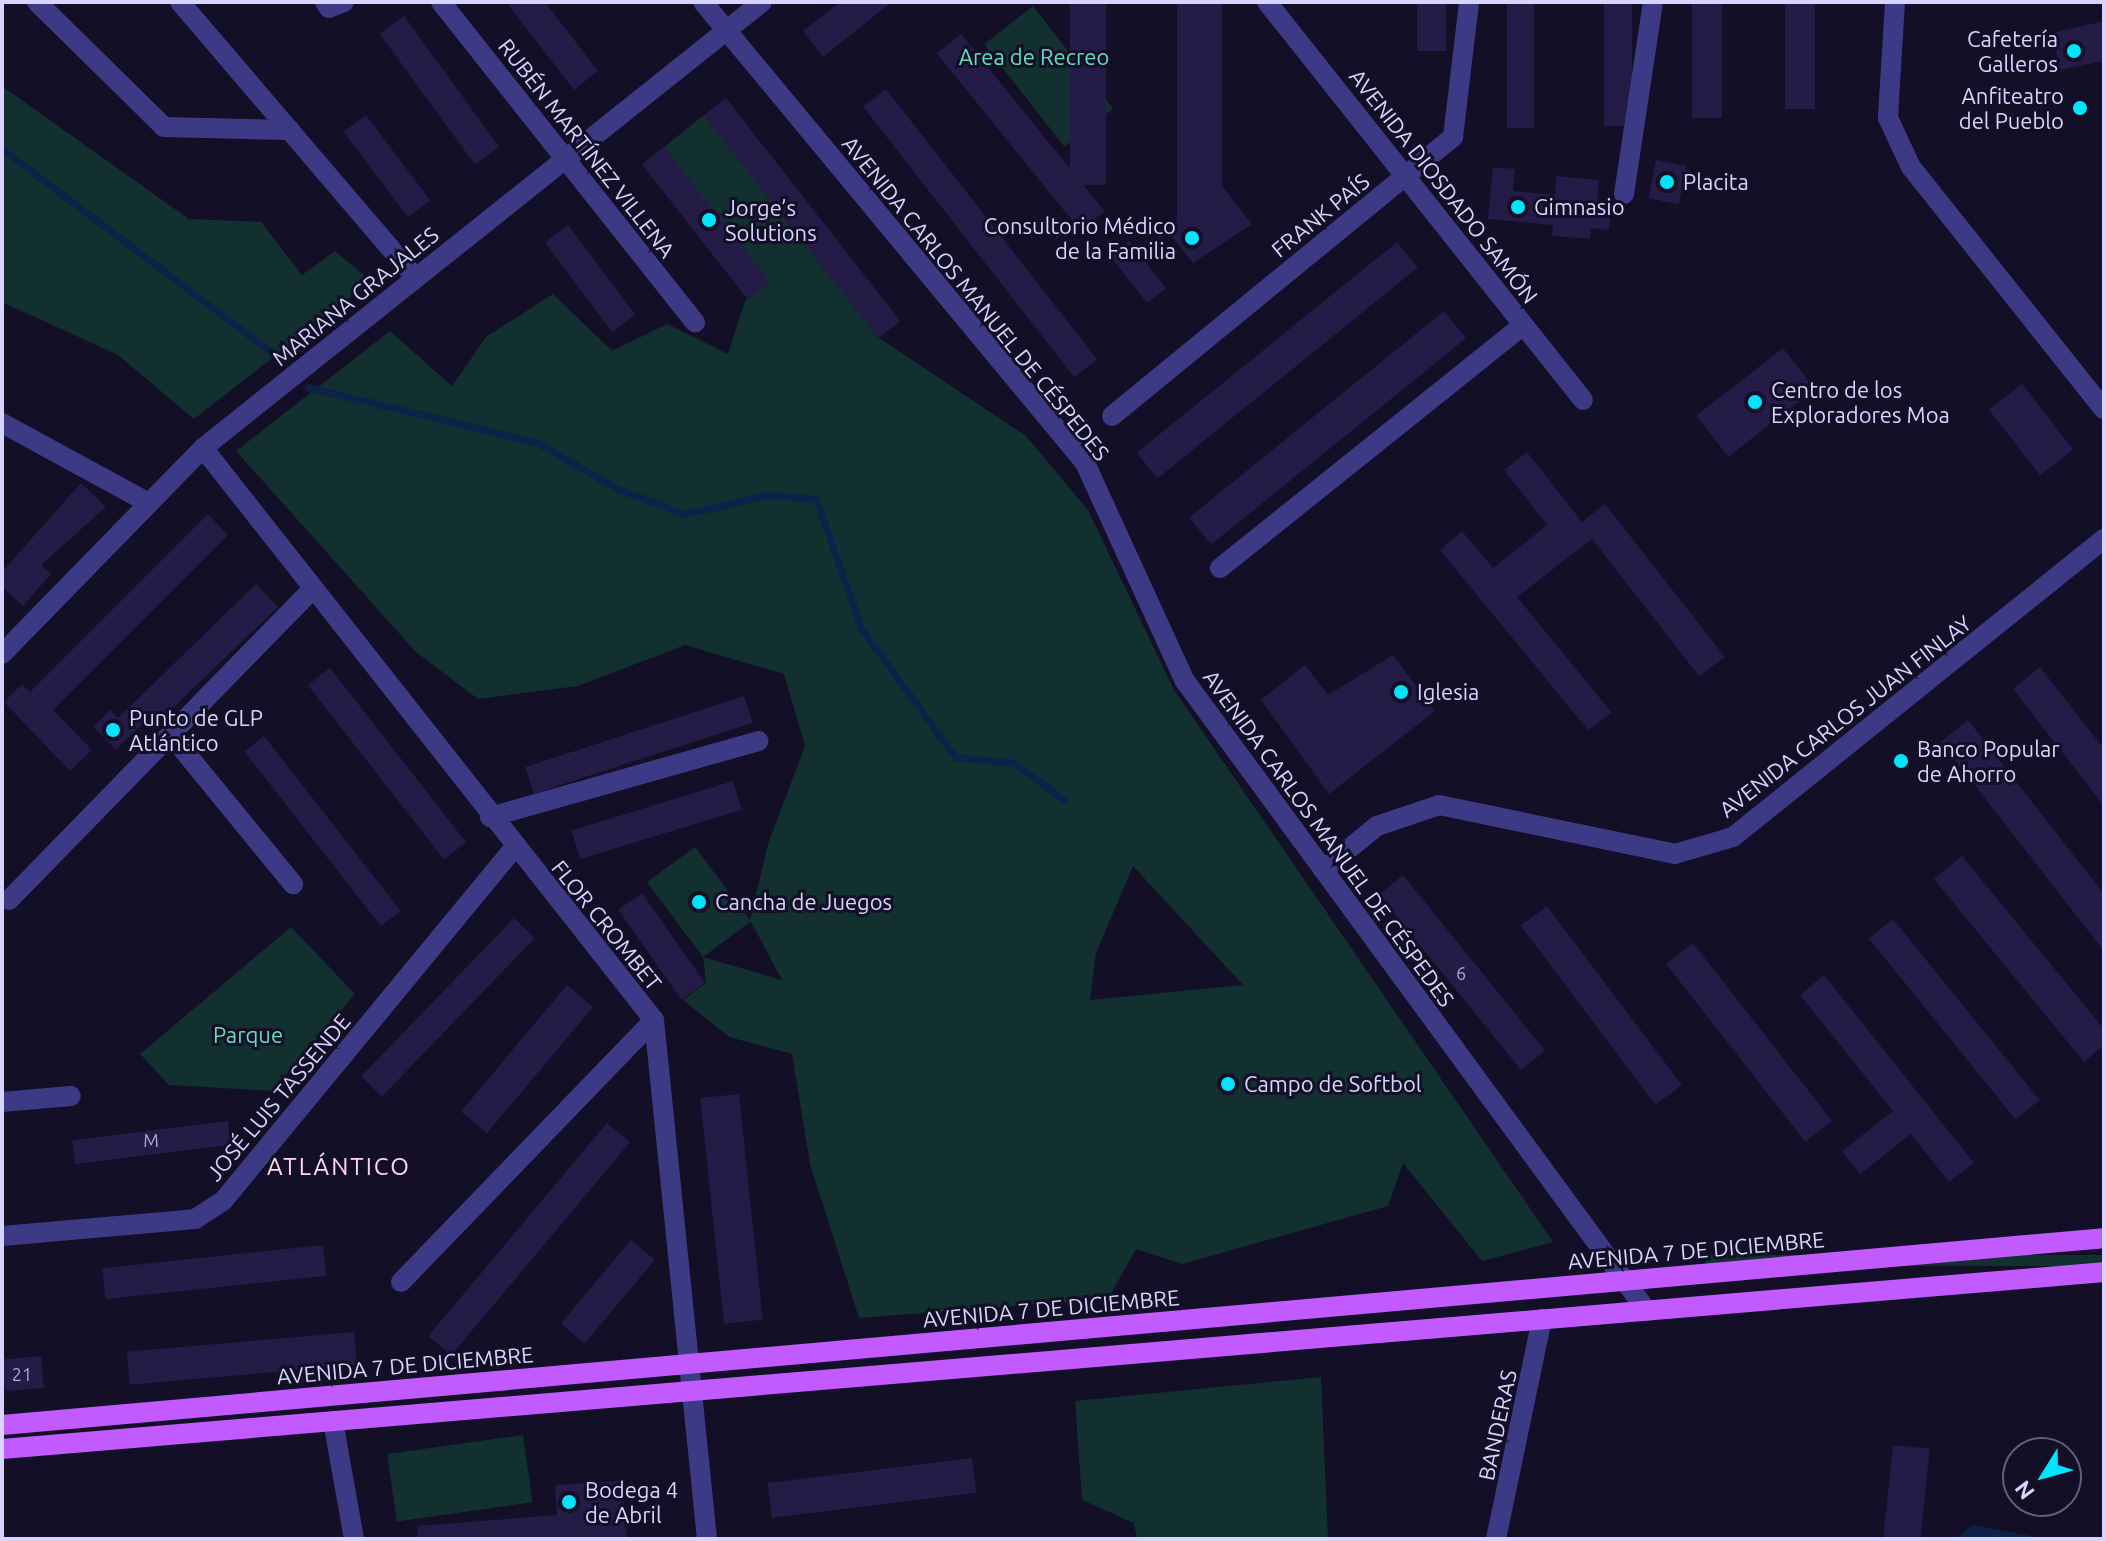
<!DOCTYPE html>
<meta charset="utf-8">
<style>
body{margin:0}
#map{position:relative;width:2106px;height:1541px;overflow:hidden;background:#130f26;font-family:Ubuntu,sans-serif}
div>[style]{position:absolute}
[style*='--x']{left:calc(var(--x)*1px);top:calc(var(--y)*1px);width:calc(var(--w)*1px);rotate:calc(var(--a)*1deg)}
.green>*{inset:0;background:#12302f;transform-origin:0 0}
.water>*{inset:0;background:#0c2248}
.stream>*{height:7px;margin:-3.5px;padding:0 3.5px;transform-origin:3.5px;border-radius:3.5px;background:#0c2248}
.building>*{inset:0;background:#241b47;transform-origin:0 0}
.minor>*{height:20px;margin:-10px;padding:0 10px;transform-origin:10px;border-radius:10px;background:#3d3a85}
.major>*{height:20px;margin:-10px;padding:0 10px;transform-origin:10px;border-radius:10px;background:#c25bff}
.dots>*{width:22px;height:22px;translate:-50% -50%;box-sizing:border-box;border:4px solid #130f26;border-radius:50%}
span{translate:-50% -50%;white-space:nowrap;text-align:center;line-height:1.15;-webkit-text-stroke:6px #130f26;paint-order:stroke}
.number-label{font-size:18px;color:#aca6d1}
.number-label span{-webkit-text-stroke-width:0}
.poi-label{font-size:22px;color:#d9d4ff}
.right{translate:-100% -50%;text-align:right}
.left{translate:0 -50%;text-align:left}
.park-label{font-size:22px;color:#5fe0c0}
.street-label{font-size:22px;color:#d9d4ff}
.neighbourhood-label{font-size:24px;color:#ffd6f0;letter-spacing:2px}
.frame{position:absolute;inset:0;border:4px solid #d9d4ff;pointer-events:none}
.north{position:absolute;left:2002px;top:1437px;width:80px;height:80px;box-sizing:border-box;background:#130f26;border:2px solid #625e7d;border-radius:50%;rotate:233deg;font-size:22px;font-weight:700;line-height:32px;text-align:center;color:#d9d4ff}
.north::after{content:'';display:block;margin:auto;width:28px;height:36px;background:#00e5ff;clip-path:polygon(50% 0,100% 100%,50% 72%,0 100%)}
</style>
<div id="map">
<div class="green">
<i style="left:1033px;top:6px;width:130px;height:62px;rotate:52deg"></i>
<i style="clip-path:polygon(2px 86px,189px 219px,261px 222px,302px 275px,335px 251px,371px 281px,194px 419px,118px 355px,2px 302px)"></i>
<i style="clip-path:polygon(evenodd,704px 115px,879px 338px,1026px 436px,1088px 510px,1174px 690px,1553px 1242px,1482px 1261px,1403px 1163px,1388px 1206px,1182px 1264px,1136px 1249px,1108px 1299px,859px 1318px,810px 1164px,792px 1054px,729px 1037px,683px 1000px,706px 983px,703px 957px,647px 882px,695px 847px,750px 920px,768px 844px,805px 746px,784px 674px,685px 645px,578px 686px,478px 699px,416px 652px,236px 451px,390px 331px,452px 386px,487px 336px,553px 294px,612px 351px,667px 324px,728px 354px,745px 301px,768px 283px,664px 147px,704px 115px,1133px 866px,1243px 985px,1090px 1000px,1096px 953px,1133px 866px,704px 115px,750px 922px,751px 922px,782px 980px,703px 957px,750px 922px)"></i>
<i style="clip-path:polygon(291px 927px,355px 994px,272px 1091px,169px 1085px,140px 1054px)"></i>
<i style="left:2104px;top:1255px;width:11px;height:398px;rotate:90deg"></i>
<i style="clip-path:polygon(1321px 1377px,1328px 1539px,1137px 1539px,1134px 1523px,1082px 1500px,1075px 1401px)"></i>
<i style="left:523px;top:1435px;width:68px;height:137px;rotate:82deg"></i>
</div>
<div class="water">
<i style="clip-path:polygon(1973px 1525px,2047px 1539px,1956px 1539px)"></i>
</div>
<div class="stream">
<i style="--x:2;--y:149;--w:337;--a:37"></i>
<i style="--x:308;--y:387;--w:237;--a:13.7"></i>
<i style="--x:538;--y:443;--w:90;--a:30"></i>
<i style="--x:616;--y:488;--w:73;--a:20.9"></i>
<i style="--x:684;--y:514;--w:86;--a:-12.7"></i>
<i style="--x:768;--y:495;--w:48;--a:4.8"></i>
<i style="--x:816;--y:499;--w:137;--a:70.8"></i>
<i style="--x:861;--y:628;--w:160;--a:53.9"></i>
<i style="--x:955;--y:757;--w:59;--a:5.8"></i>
<i style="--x:1014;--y:763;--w:62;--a:36.5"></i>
</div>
<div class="building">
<i style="clip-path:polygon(506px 2px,545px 2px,598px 71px,574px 90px)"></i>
<i style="clip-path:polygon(840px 2px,892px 2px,823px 57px,803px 31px)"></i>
<i style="left:1070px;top:2px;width:36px;height:183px"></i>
<i style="left:1177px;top:2px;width:45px;height:235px"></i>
<i style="left:1417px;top:2px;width:29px;height:49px"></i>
<i style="left:1507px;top:2px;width:27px;height:126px"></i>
<i style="left:1604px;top:2px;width:28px;height:124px"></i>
<i style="left:1692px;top:2px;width:30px;height:116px"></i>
<i style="left:1785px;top:2px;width:30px;height:107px"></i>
<i style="left:404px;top:16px;width:162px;height:30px;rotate:54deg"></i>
<i style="clip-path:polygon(2104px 21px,2104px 61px,2060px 70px,2052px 33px)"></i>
<i style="left:961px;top:34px;width:228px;height:31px;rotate:51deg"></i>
<i style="left:886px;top:89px;width:343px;height:29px;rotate:52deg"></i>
<i style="left:726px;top:98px;width:283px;height:28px;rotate:52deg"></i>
<i style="left:366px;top:115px;width:107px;height:28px;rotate:53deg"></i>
<i style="left:664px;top:147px;width:172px;height:28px;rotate:52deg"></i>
<i style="left:1656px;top:160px;width:31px;height:39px;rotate:11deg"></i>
<i style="clip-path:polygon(1493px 167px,1515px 169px,1513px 191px,1555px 195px,1556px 176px,1599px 180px,1597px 207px,1611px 209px,1609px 230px,1591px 228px,1590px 239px,1552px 236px,1553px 225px,1488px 219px)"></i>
<i style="clip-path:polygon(1217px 180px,1252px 224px,1193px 263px,1167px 231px)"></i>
<i style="left:568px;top:225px;width:112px;height:29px;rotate:53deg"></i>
<i style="left:1129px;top:241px;width:60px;height:24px;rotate:52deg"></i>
<i style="left:1397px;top:242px;width:33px;height:335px;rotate:51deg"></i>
<i style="left:1444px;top:311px;width:35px;height:328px;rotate:51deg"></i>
<i style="left:1783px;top:348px;width:52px;height:110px;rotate:52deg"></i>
<i style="left:2022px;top:384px;width:83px;height:42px;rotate:52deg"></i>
<i style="clip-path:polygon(1527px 452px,1582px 522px,1605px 504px,1725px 657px,1699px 676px,1592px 539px,1517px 597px,1612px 713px,1588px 730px,1440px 550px,1462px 531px,1493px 568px,1547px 525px,1504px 470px)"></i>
<i style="clip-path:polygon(81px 483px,106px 507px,41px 565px,51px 574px,23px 606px,2px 587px,2px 572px)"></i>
<i style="clip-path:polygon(208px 514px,228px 535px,53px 710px,92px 750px,70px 771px,4px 702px,22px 684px,30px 692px)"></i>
<i style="clip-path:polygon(256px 584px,278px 607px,157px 723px,150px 716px,116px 750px,93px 727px,110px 710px,118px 718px)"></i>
<i style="clip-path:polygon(1393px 655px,1435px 711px,1329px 794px,1261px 700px,1305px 665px,1328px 695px)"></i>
<i style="clip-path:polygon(2040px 667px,2104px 749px,2104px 806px,2013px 689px)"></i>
<i style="left:330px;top:668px;width:221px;height:28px;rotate:52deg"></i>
<i style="left:744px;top:696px;width:28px;height:230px;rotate:72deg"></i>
<i style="clip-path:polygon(1968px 720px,2104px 894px,2104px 951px,1941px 742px)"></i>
<i style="left:264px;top:736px;width:222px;height:25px;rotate:52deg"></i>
<i style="left:733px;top:781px;width:30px;height:169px;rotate:73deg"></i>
<i style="clip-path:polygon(1962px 856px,2104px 1029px,2104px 1045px,2084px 1062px,1934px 879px)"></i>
<i style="left:1403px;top:875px;width:226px;height:31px;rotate:51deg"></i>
<i style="left:642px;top:893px;width:110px;height:29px;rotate:55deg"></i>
<i style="left:1547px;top:906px;width:224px;height:33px;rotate:53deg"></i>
<i style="left:514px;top:918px;width:29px;height:220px;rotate:44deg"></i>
<i style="left:1893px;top:919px;width:233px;height:31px;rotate:51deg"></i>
<i style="left:1693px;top:943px;width:226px;height:34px;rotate:52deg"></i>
<i style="clip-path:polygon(1824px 975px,1974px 1163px,1949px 1182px,1911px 1134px,1860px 1174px,1842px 1151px,1893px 1111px,1800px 995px)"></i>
<i style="left:567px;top:985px;width:34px;height:165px;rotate:40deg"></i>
<i style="left:739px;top:1094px;width:227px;height:39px;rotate:84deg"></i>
<i style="left:228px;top:1121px;width:24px;height:157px;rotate:83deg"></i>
<i style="left:607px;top:1123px;width:30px;height:278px;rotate:40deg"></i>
<i style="left:631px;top:1240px;width:31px;height:109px;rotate:40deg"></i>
<i style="left:323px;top:1245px;width:31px;height:222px;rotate:84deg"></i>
<i style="left:354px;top:1332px;width:33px;height:228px;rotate:85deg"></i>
<i style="left:41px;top:1356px;width:32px;height:39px;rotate:85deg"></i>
<i style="left:1893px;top:1445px;width:37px;height:95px;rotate:6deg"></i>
<i style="left:972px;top:1458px;width:35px;height:206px;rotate:83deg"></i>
<i style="clip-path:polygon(622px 1481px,627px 1539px,418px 1539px,417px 1526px,557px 1515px,555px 1485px)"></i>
</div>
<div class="minor">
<i style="--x:37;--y:2;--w:178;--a:44.5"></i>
<i style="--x:164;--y:127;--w:126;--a:1.4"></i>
<i style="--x:180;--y:2;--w:363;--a:49.5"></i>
<i style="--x:325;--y:2;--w:7;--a:56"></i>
<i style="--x:329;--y:8;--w:16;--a:-22"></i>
<i style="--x:441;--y:2;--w:409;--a:51.6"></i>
<i style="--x:703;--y:2;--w:599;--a:50.35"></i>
<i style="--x:1085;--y:463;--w:240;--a:65.4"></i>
<i style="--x:1185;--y:681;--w:781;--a:53.75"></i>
<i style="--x:1267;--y:2;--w:508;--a:51.55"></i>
<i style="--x:1895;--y:2;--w:116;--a:93.5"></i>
<i style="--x:1888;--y:118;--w:54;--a:64.9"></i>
<i style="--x:1911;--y:167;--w:310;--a:51.5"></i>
<i style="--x:1624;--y:194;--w:194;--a:-81.4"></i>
<i style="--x:1112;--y:416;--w:441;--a:-39.3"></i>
<i style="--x:1453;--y:137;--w:136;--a:-83.2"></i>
<i style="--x:2;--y:423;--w:163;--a:28.6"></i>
<i style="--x:203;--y:448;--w:728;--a:51.75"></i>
<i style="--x:654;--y:1020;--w:522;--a:84.17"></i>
<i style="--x:1220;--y:568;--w:388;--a:-38.7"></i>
<i style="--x:2;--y:654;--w:288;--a:-45.7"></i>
<i style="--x:203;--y:448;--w:715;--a:-38.58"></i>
<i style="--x:171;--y:735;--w:193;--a:50.7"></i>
<i style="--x:490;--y:817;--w:279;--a:-15.8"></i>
<i style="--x:1323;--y:870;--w:70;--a:-39.2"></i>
<i style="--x:1377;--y:826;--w:65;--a:-18.7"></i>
<i style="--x:1439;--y:805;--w:241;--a:11.7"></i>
<i style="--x:1675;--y:854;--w:60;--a:-16.3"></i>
<i style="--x:1733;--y:837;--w:476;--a:-38.8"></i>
<i style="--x:9;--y:900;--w:435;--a:-45.7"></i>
<i style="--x:2;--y:1102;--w:69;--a:-5"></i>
<i style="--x:2;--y:1236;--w:194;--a:-5"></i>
<i style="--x:195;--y:1219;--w:33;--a:-33"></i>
<i style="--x:223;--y:1201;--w:457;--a:-50.5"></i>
<i style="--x:401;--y:1282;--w:364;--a:-46"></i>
<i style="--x:333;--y:1421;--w:120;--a:79.9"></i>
<i style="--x:1496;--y:1539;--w:225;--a:-78.2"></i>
</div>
<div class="major">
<i style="--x:2;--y:1425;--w:2110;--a:-5.08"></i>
<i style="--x:2;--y:1449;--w:2109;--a:-4.81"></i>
</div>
<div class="dots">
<i style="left:2074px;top:51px;background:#00e5ff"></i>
<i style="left:2080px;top:108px;background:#00e5ff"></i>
<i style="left:1667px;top:182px;background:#00e5ff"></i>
<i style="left:1518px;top:207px;background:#00e5ff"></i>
<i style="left:709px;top:220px;background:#00e5ff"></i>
<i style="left:1192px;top:238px;background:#00e5ff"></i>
<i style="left:1755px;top:402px;background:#00e5ff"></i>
<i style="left:1401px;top:692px;background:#00e5ff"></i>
<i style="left:113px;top:730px;background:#00e5ff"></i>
<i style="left:1901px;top:761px;background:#00e5ff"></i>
<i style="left:699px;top:902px;background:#00e5ff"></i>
<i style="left:1228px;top:1084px;background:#00e5ff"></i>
<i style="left:569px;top:1502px;background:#00e5ff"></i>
</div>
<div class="number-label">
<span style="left:1461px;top:973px">6</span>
<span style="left:151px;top:1140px">M</span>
<span style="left:22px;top:1374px">21</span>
</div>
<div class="poi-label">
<span class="right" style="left:2058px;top:51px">Cafetería<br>Galleros</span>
<span class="right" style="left:2064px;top:108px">Anfiteatro<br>del Pueblo</span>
<span class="left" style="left:1683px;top:182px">Placita</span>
<span class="left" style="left:725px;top:220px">Jorge’s<br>Solutions</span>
<span class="left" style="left:1534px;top:207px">Gimnasio</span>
<span class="right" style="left:1176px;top:238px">Consultorio Médico<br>de la Familia</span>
<span class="left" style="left:1771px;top:402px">Centro de los<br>Exploradores Moa</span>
<span class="left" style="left:1417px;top:692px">Iglesia</span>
<span class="left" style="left:129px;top:730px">Punto de GLP<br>Atlántico</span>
<span class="left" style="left:1917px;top:761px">Banco Popular<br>de Ahorro</span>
<span class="left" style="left:715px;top:902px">Cancha de Juegos</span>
<span class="left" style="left:1244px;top:1084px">Campo de Softbol</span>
<span class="left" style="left:585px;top:1502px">Bodega 4<br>de Abril</span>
</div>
<div class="park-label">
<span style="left:1034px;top:57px">Area de Recreo</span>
<span style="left:248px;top:1035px">Parque</span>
</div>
<div class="street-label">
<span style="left:587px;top:148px;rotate:52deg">RUBÉN MARTÍNEZ VILLENA</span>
<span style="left:1444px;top:186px;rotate:52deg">AVENIDA DIOSDADO SAMÓN</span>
<span style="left:1320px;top:215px;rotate:-39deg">FRANK PAÍS</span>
<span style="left:355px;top:296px;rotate:-39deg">MARIANA GRAJALES</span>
<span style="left:976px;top:298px;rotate:51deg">AVENIDA CARLOS MANUEL DE CÉSPEDES</span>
<span style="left:1845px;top:716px;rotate:-38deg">AVENIDA CARLOS JUAN FINLAY</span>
<span style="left:1329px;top:838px;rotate:54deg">AVENIDA CARLOS MANUEL DE CÉSPEDES</span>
<span style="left:607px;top:925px;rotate:51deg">FLOR CROMBET</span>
<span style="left:278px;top:1097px;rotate:-50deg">JOSÉ LUIS TASSENDE</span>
<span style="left:1696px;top:1250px;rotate:-5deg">AVENIDA 7 DE DICIEMBRE</span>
<span style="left:1051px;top:1308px;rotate:-5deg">AVENIDA 7 DE DICIEMBRE</span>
<span style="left:405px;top:1365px;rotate:-5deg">AVENIDA 7 DE DICIEMBRE</span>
<span style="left:1497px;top:1425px;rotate:-78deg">BANDERAS</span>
</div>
<div class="neighbourhood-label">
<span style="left:339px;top:1167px">ATLÁNTICO</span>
</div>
<div class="frame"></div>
<div class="north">N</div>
</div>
